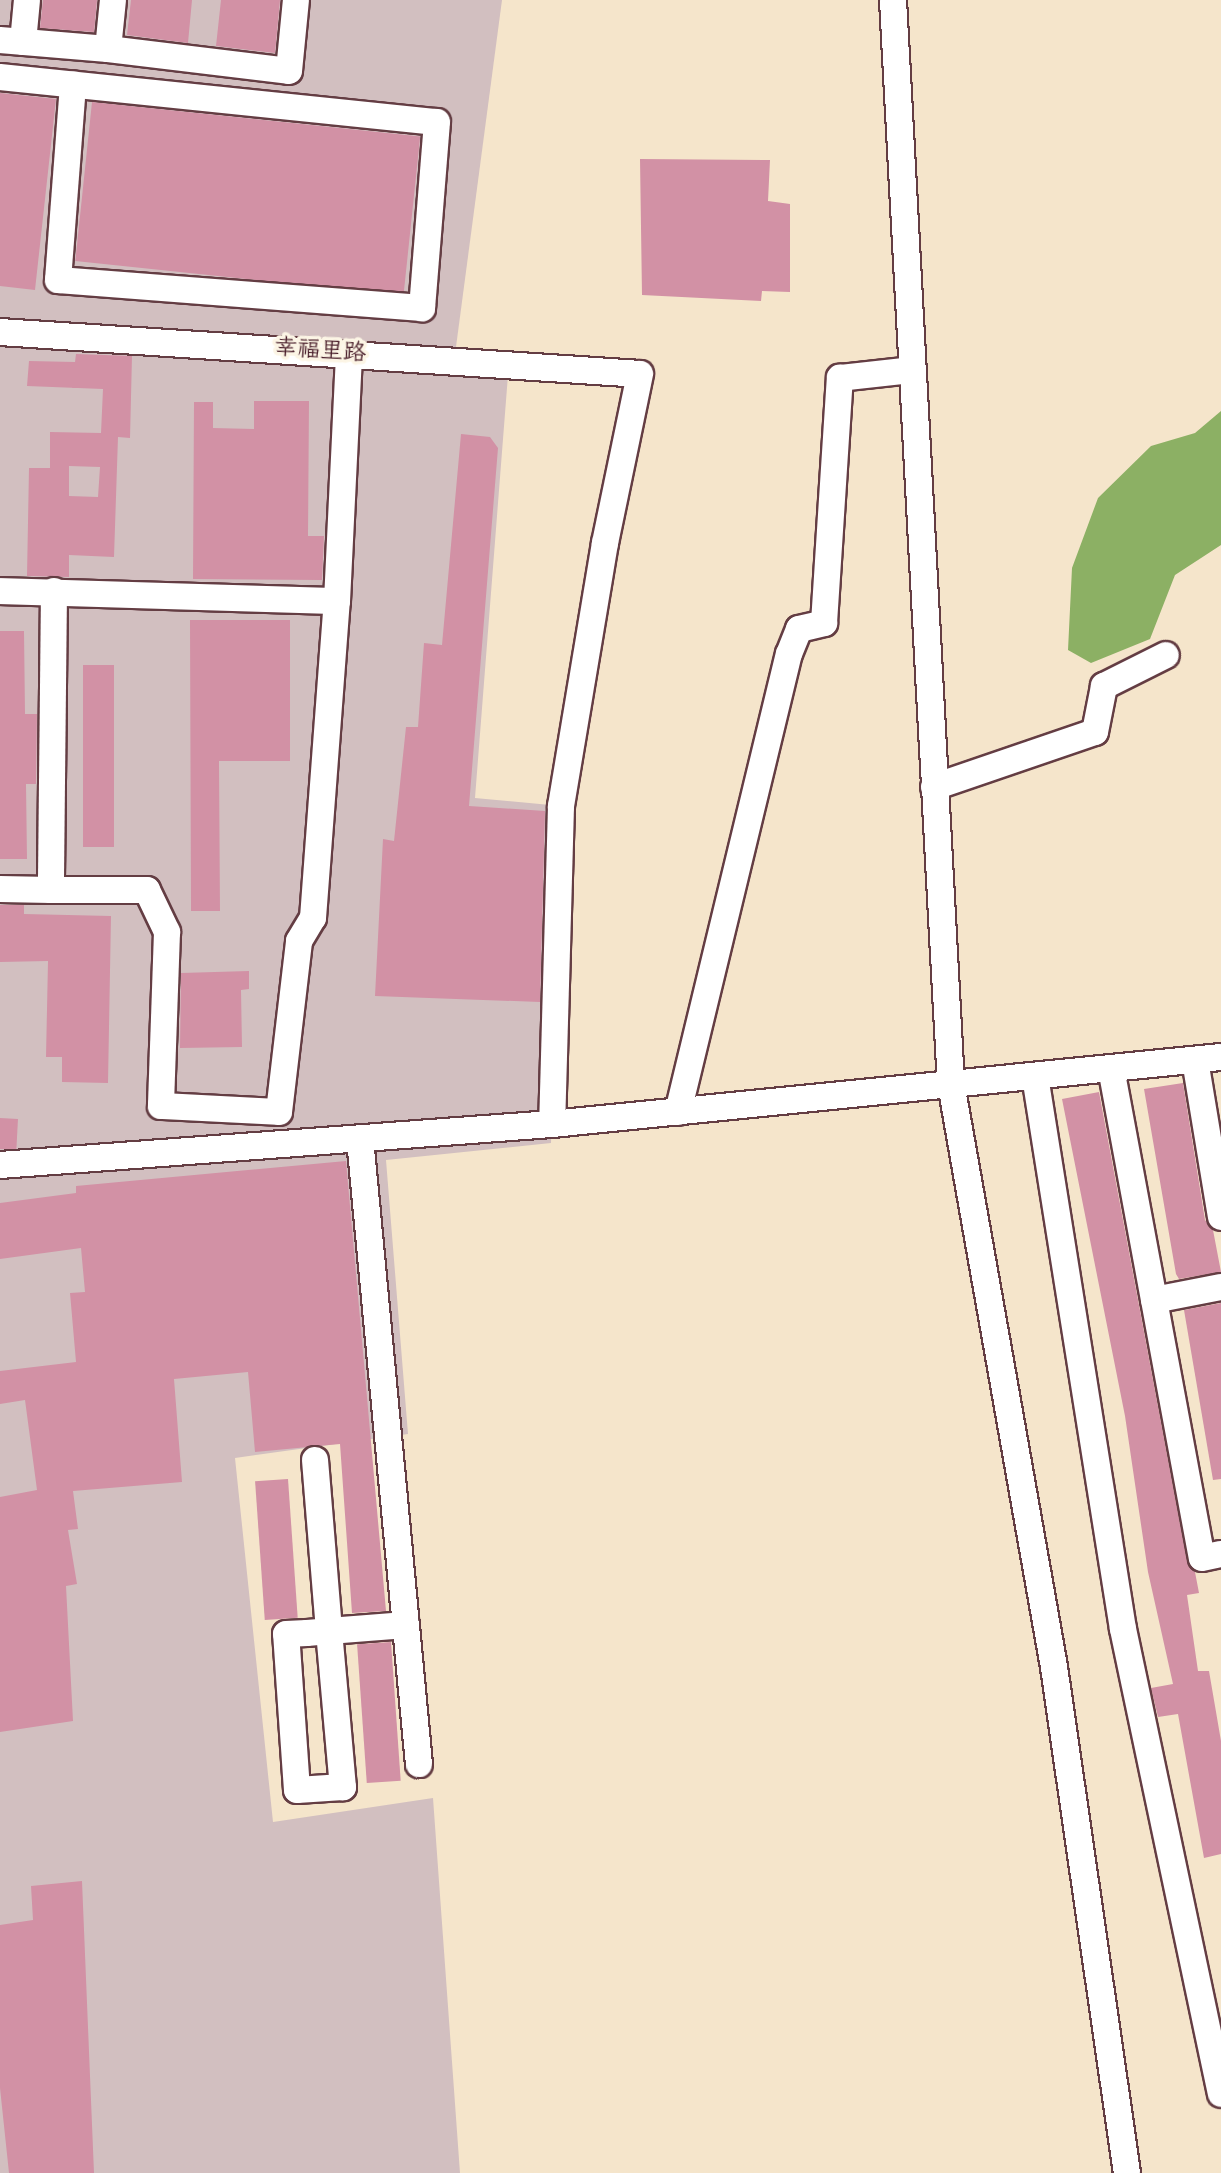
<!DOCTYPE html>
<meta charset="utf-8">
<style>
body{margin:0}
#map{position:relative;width:1221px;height:2173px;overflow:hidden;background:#f5e5cb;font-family:"Gochi Hand","LXGW WenKai TC",sans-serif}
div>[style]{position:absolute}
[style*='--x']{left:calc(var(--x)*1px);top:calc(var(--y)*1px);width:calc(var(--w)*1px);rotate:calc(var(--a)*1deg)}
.industrial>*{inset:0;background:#d2bfc0}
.forest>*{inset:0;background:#8cb064}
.building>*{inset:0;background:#d291a5;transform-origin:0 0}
.roads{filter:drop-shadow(2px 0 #643d43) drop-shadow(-2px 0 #643d43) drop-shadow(0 2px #643d43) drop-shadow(0 -2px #643d43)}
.minor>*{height:26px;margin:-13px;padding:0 13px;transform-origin:13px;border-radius:13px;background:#fff}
span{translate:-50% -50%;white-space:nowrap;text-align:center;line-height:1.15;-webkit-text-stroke:7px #fcf5e5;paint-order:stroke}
.street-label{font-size:23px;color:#4a1f2b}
</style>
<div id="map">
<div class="industrial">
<i style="clip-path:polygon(0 0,502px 0,454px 362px,0 330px)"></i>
<i style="clip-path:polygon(0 333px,508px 375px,475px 798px,561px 806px,551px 1143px,386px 1160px,408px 1434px,235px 1458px,273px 1822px,433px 1798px,460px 2173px,0 2173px)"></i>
</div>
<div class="forest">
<i style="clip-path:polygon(1221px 411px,1221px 545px,1175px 575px,1150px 639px,1091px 663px,1068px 650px,1072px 568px,1098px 498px,1151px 446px,1195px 433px)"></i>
</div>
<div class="building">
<i style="clip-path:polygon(43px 0,97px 0,94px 32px,40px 28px)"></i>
<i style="clip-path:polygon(131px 0,192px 0,188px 43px,127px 35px)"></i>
<i style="clip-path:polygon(221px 0,280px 0,275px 53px,216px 46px)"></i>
<i style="clip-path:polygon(0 93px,56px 99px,35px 290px,0 286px)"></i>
<i style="left:92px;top:102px;width:330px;height:160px;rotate:6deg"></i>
<i style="clip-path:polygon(640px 159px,770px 160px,768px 201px,790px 204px,790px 292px,762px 291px,761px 301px,642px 295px)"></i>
<i style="clip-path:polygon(evenodd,76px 354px,132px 356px,130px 438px,118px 437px,114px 557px,69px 555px,69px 577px,27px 576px,29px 468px,50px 468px,50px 432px,101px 433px,103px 389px,27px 386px,29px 361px,75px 362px,76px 354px,69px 466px,100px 467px,98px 497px,69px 496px,69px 466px)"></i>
<i style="clip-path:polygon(254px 401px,309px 401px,308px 536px,324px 536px,322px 580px,193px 579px,194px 402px,213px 402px,213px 428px,254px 429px)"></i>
<i style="clip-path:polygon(461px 434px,490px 437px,498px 448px,469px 806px,545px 811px,540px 1002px,375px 996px,383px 839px,394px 841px,406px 727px,418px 727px,424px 643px,442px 645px)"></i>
<i style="clip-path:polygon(190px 620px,290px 620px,290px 761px,219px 761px,220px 911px,191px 911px)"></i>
<i style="clip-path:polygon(0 631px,24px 631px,25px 714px,37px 714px,36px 784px,26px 784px,27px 859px,0 859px)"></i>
<i style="left:83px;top:665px;width:31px;height:182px"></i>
<i style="clip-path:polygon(0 905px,24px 905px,24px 914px,111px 916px,108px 1083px,62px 1082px,62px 1057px,46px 1057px,48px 961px,0 962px)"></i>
<i style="clip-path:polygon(249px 971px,249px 989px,241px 990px,242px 1047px,180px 1048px,181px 973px)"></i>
<i style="clip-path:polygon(1183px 1083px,1205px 1220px,1213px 1230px,1221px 1272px,1179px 1279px,1176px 1274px,1144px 1089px)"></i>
<i style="clip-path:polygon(1099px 1092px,1187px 1561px,1195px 1572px,1199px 1593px,1187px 1595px,1198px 1671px,1209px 1671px,1221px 1741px,1221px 1854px,1204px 1858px,1178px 1714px,1158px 1717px,1151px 1688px,1173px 1684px,1148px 1572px,1125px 1416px,1062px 1099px)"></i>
<i style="left:0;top:1118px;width:18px;height:31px;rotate:3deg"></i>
<i style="clip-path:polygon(346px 1161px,386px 1611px,352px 1613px,340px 1444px,255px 1452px,248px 1372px,174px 1379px,182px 1482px,73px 1491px,78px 1529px,68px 1530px,77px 1584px,66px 1586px,73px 1721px,0 1732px,0 1497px,37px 1490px,25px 1400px,0 1404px,0 1371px,76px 1362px,70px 1293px,85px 1292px,81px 1248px,0 1259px,0 1203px,76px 1193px,76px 1186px)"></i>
<i style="clip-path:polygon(1221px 1303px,1221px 1479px,1213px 1480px,1184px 1310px)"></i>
<i style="left:288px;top:1479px;width:139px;height:33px;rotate:86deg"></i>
<i style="left:391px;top:1642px;width:139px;height:34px;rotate:86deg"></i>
<i style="clip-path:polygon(82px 1881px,94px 2173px,9px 2173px,0 2088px,0 1925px,33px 1920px,31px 1886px)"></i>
</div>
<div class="roads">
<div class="minor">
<i style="--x:893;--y:0;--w:1086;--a:86.94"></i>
<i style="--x:951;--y:1084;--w:592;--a:79.98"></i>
<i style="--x:1054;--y:1667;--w:511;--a:81.79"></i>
<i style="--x:0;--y:40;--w:108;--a:4.8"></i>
<i style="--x:108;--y:49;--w:182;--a:6.9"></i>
<i style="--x:289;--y:71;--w:71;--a:-84.4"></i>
<i style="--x:23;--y:42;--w:42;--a:-84.6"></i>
<i style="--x:108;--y:49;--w:49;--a:-84.2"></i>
<i style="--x:0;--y:77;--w:439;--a:5.9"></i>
<i style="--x:437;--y:122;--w:187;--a:94.6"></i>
<i style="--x:422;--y:308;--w:365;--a:-175.6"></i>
<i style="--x:58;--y:280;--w:196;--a:-85.6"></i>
<i style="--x:0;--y:332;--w:641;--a:3.75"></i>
<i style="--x:640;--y:374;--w:173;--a:101.7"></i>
<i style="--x:605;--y:543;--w:267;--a:99.5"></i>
<i style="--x:561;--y:806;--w:318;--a:91.6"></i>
<i style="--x:0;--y:591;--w:337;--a:1.7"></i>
<i style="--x:54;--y:591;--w:299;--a:90.6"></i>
<i style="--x:51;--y:890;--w:96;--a:0"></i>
<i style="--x:147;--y:890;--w:47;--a:64.5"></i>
<i style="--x:167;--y:932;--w:174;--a:92"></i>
<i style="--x:161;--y:1106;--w:118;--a:2.9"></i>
<i style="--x:279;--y:1112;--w:172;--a:-83.3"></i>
<i style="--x:299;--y:941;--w:27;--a:-59"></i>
<i style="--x:313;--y:918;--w:318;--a:-85.7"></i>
<i style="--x:337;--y:601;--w:246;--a:-87.2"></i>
<i style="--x:934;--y:787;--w:170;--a:-18.9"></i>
<i style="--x:1095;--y:732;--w:47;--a:-78.9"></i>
<i style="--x:1104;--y:686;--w:69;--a:-26.6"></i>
<i style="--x:0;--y:889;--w:51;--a:1.1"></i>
<i style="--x:1195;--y:1060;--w:159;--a:80.6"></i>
<i style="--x:1111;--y:1068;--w:498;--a:79.5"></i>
<i style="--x:1202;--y:1558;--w:19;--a:-12"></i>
<i style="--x:1035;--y:1076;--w:560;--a:80.96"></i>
<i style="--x:1123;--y:1629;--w:475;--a:78.1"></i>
<i style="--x:678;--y:1112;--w:471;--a:-76.4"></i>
<i style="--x:789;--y:654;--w:27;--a:-68"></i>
<i style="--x:799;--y:629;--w:26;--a:-13"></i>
<i style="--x:824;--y:623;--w:246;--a:-86.3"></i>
<i style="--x:840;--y:378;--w:72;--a:-6.3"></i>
<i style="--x:360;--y:1139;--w:628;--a:84.61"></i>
<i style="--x:0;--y:1165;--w:554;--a:-4.25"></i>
<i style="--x:552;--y:1124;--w:672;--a:-5.72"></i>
<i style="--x:1154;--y:1300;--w:68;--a:-11"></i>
<i style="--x:315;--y:1460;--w:172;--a:85.3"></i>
<i style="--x:329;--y:1631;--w:157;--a:84.9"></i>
<i style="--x:343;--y:1787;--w:46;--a:176.3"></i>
<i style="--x:297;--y:1790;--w:156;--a:-94"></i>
<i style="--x:286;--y:1634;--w:21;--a:-3"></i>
<i style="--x:307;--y:1633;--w:22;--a:-5"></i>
<i style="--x:329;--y:1631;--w:77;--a:-4.5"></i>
</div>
</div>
<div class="street-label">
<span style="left:320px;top:353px;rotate:4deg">幸福里路</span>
</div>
</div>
